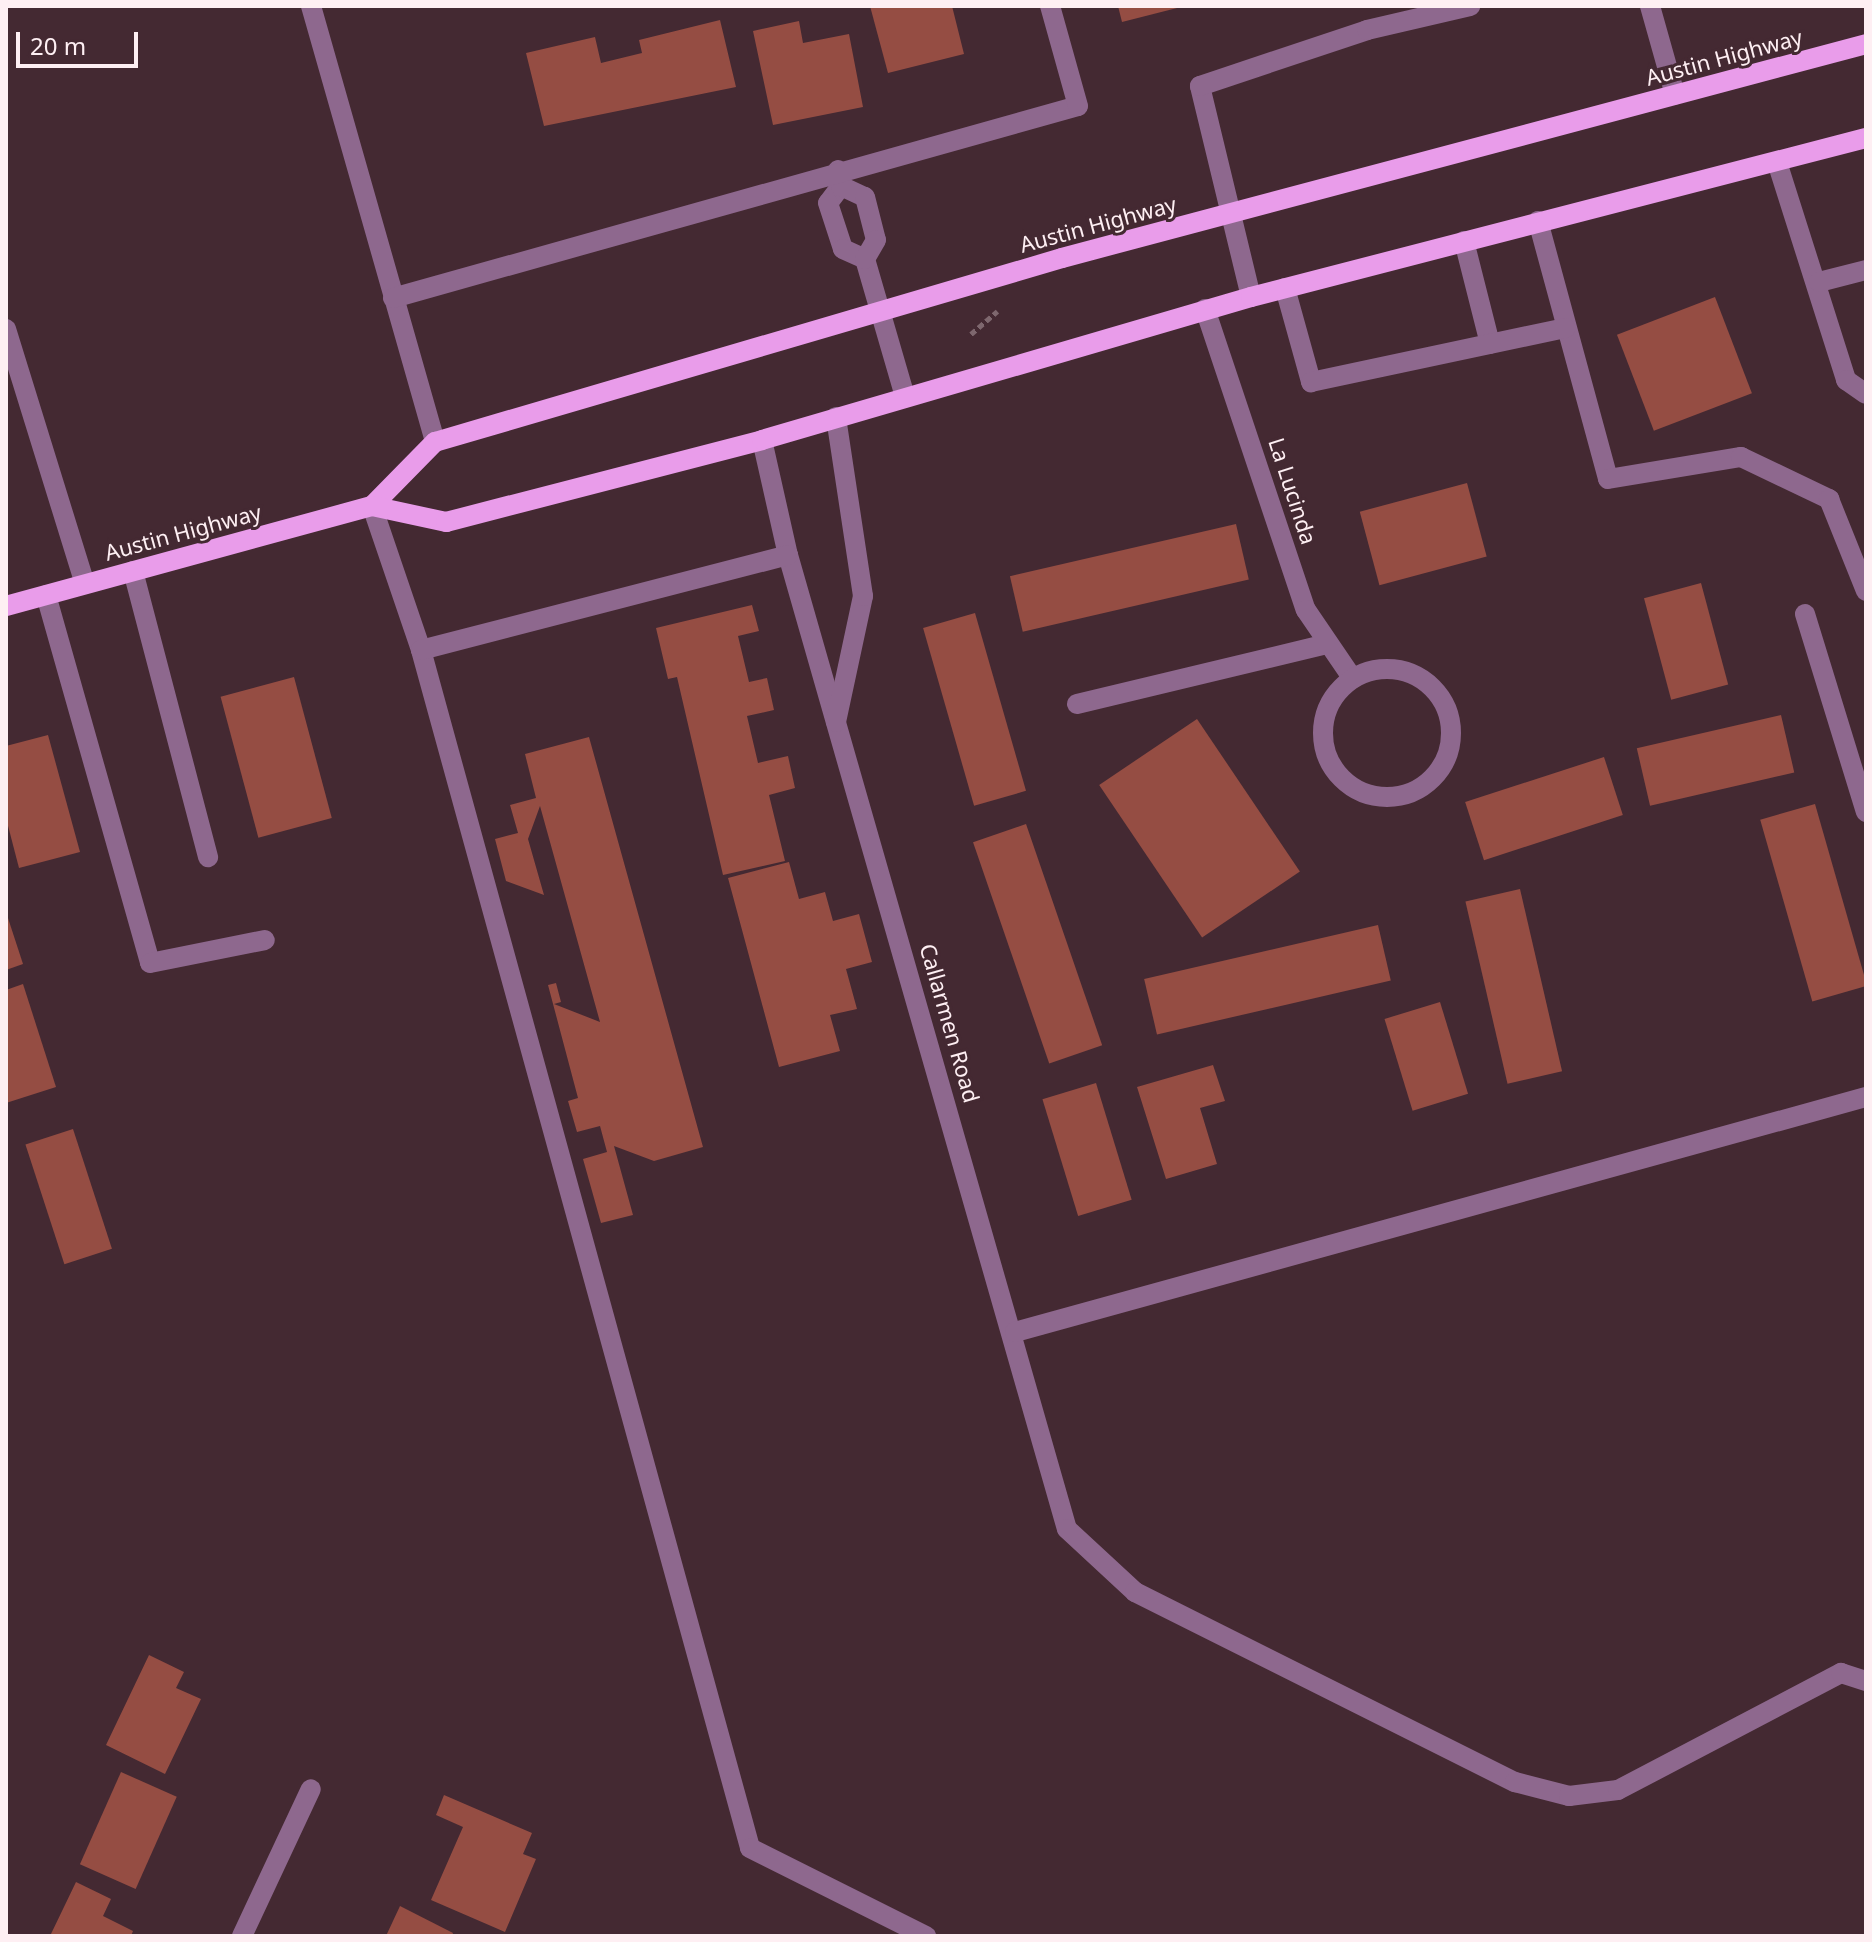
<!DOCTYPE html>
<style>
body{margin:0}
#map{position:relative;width:1872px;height:1942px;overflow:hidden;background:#442932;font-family:"Noto Sans",sans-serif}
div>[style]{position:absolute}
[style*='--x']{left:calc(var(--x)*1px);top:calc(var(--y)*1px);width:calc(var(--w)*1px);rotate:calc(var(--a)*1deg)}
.building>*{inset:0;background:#954d43;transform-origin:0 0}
.path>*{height:5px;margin-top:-2.5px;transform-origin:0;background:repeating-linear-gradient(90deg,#7e676e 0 6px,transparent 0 10px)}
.service>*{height:20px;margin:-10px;padding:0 10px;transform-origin:10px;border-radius:10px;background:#8e688e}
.minor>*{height:20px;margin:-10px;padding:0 10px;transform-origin:10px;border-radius:10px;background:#8e688e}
.minor>.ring{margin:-10px;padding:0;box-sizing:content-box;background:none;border:20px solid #8e688e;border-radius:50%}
.primary>*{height:20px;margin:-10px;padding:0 10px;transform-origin:10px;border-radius:10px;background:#e99cea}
span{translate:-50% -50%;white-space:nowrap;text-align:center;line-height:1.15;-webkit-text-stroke:6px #442932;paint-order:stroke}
.street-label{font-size:22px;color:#feeff3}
.frame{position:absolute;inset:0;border:8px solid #feeff3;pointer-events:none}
.scale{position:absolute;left:16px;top:32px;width:122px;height:36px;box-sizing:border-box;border:4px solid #feeff3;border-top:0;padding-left:10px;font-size:24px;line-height:28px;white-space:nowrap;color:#feeff3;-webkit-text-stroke:6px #442932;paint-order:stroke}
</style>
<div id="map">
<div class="building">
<i style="clip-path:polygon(870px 6px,952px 6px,964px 54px,888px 73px)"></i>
<i style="clip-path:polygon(1118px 6px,1180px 6px,1181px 7px,1122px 22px)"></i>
<i style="clip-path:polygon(720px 20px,736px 87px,544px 126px,526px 53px,595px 37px,601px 63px,642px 53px,639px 40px)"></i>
<i style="clip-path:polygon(799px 21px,803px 43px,849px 34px,863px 107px,773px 125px,753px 31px)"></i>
<i style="left:1715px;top:297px;width:103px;height:105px;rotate:69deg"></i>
<i style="left:1467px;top:483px;width:76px;height:111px;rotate:75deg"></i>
<i style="left:1236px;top:524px;width:57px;height:232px;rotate:77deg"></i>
<i style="left:1701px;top:583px;width:105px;height:59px;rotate:75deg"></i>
<i style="clip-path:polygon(752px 605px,759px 631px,738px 636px,749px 682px,767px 678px,774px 710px,747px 716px,758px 763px,788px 756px,795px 788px,769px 795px,785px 861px,723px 875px,677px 677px,668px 679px,656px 628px)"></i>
<i style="left:975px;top:613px;width:185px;height:54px;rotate:74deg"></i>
<i style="left:294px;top:677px;width:146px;height:76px;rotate:75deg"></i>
<i style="left:1781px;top:715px;width:59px;height:148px;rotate:77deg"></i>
<i style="left:1197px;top:719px;width:184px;height:118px;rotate:56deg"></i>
<i style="clip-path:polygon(48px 735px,80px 852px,19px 868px,6px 818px,6px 746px)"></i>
<i style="clip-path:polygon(589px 737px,703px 1147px,654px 1161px,614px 1146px,633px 1215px,601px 1223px,583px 1159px,607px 1152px,600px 1126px,577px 1132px,568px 1101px,578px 1098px,548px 985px,556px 983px,561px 1002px,554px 1004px,600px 1022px,540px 806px,528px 839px,544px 895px,506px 881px,495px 839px,518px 833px,510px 805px,536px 798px,525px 754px)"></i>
<i style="left:1604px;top:757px;width:61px;height:146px;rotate:72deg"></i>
<i style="left:1815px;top:804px;width:189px;height:57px;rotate:74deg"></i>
<i style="left:1026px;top:824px;width:234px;height:56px;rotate:71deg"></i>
<i style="clip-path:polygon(789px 862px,799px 899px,825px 892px,833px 921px,859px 914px,872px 962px,846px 969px,857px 1009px,830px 1015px,840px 1051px,779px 1067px,728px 878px)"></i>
<i style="left:1520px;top:889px;width:187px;height:56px;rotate:77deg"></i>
<i style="clip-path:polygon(6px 912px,23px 964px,6px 970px)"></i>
<i style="left:1378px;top:925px;width:57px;height:240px;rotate:77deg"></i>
<i style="clip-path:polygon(23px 984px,56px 1087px,6px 1103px,6px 990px)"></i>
<i style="left:1440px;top:1002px;width:96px;height:58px;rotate:73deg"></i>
<i style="clip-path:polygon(1213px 1065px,1225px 1101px,1200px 1108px,1217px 1164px,1166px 1179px,1137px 1087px)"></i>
<i style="left:1096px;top:1083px;width:122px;height:56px;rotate:73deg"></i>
<i style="left:73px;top:1129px;width:126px;height:50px;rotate:72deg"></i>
<i style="clip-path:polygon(149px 1655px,184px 1672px,176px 1688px,201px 1699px,165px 1774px,106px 1745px)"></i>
<i style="left:121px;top:1772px;width:61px;height:101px;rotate:24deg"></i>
<i style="clip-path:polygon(444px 1795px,532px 1833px,523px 1854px,536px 1859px,505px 1932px,431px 1900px,463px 1827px,436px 1815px)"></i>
<i style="clip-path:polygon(76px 1882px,111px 1899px,103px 1916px,133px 1931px,131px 1936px,50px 1936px)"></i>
<i style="clip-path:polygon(400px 1906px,453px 1933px,452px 1936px,386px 1936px)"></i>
</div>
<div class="path">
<i style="--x:971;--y:334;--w:35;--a:-41"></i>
</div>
<div class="service">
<i style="--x:311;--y:6;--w:453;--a:74.1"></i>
<i style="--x:1650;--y:6;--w:92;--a:74.3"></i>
<i style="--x:1777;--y:162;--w:229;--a:72.4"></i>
<i style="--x:1846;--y:380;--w:24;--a:35"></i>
<i style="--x:838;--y:170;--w:16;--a:79"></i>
<i style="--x:841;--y:186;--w:21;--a:127"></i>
<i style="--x:828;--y:203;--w:48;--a:71.9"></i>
<i style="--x:843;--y:249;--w:24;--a:24"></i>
<i style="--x:865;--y:259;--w:144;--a:73.8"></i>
<i style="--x:841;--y:186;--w:26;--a:25"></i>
<i style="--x:865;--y:197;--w:44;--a:75.7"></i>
<i style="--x:876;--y:240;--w:22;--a:120"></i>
<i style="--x:1538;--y:221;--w:267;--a:74.8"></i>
<i style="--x:1608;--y:479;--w:135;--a:-9.4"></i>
<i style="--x:1741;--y:457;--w:98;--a:25.5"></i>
<i style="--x:1829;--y:499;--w:99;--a:68.1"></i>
<i style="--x:1464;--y:241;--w:106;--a:75.8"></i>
<i style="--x:1819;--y:282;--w:49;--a:-14.3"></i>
<i style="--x:1285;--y:288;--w:98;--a:74.5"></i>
<i style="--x:1311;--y:382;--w:260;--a:-12"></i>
<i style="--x:1251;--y:297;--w:217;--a:-103.6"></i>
<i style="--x:1200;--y:86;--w:176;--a:-18.5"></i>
<i style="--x:1367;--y:30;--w:106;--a:-13.1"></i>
<i style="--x:393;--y:298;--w:711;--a:-15.66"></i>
<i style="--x:1078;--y:106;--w:104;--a:-105.6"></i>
<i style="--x:6;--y:329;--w:267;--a:72.8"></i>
<i style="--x:762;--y:440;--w:118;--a:77.3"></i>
<i style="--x:788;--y:555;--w:1013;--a:74.02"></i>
<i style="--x:1067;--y:1529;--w:93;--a:42.8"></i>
<i style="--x:1135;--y:1592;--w:425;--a:26.6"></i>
<i style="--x:1515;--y:1782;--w:56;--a:14.5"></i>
<i style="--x:1569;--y:1796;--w:49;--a:-7"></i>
<i style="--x:1618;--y:1790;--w:252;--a:-27.7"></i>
<i style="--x:1841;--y:1673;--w:26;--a:18"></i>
<i style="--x:372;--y:506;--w:152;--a:71.2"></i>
<i style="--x:421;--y:650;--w:1242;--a:74.64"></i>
<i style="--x:750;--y:1848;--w:197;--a:26.6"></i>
<i style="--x:133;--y:571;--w:296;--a:75.3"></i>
<i style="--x:46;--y:595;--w:382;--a:74.2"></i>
<i style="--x:150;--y:963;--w:117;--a:-11.3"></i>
<i style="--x:1805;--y:614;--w:207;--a:72.9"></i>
<i style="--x:421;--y:650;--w:379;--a:-14.5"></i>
<i style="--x:1077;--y:704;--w:257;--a:-13.5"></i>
<i style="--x:836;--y:722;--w:129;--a:-77.9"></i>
<i style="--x:863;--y:596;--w:181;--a:-98.6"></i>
<i style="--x:1015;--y:1332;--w:883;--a:-15.44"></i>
</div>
<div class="minor">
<i style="--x:1205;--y:309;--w:317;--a:71.5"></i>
<i style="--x:1306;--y:610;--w:83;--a:55.7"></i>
<i class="ring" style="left:1323px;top:669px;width:108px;height:108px"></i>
<i style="--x:242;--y:1936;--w:162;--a:-64.9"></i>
</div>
<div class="primary">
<i style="--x:372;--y:506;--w:90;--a:-45.5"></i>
<i style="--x:435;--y:442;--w:653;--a:-16.35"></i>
<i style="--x:1062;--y:258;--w:832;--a:-14.9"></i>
<i style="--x:6;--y:606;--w:379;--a:-15.3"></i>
<i style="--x:372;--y:506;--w:76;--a:12.2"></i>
<i style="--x:446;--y:522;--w:326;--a:-14.5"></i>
<i style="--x:762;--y:440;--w:509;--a:-16.3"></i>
<i style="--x:1251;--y:297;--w:635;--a:-14.5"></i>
</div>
<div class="street-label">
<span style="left:1724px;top:57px;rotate:-15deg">Austin Highway</span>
<span style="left:1098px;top:224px;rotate:-15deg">Austin Highway</span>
<span style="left:1293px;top:491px;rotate:72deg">La Lucinda</span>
<span style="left:183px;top:532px;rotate:-15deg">Austin Highway</span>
<span style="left:950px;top:1023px;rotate:74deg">Callarmen Road</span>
</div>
<div class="frame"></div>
<div class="scale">20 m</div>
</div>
